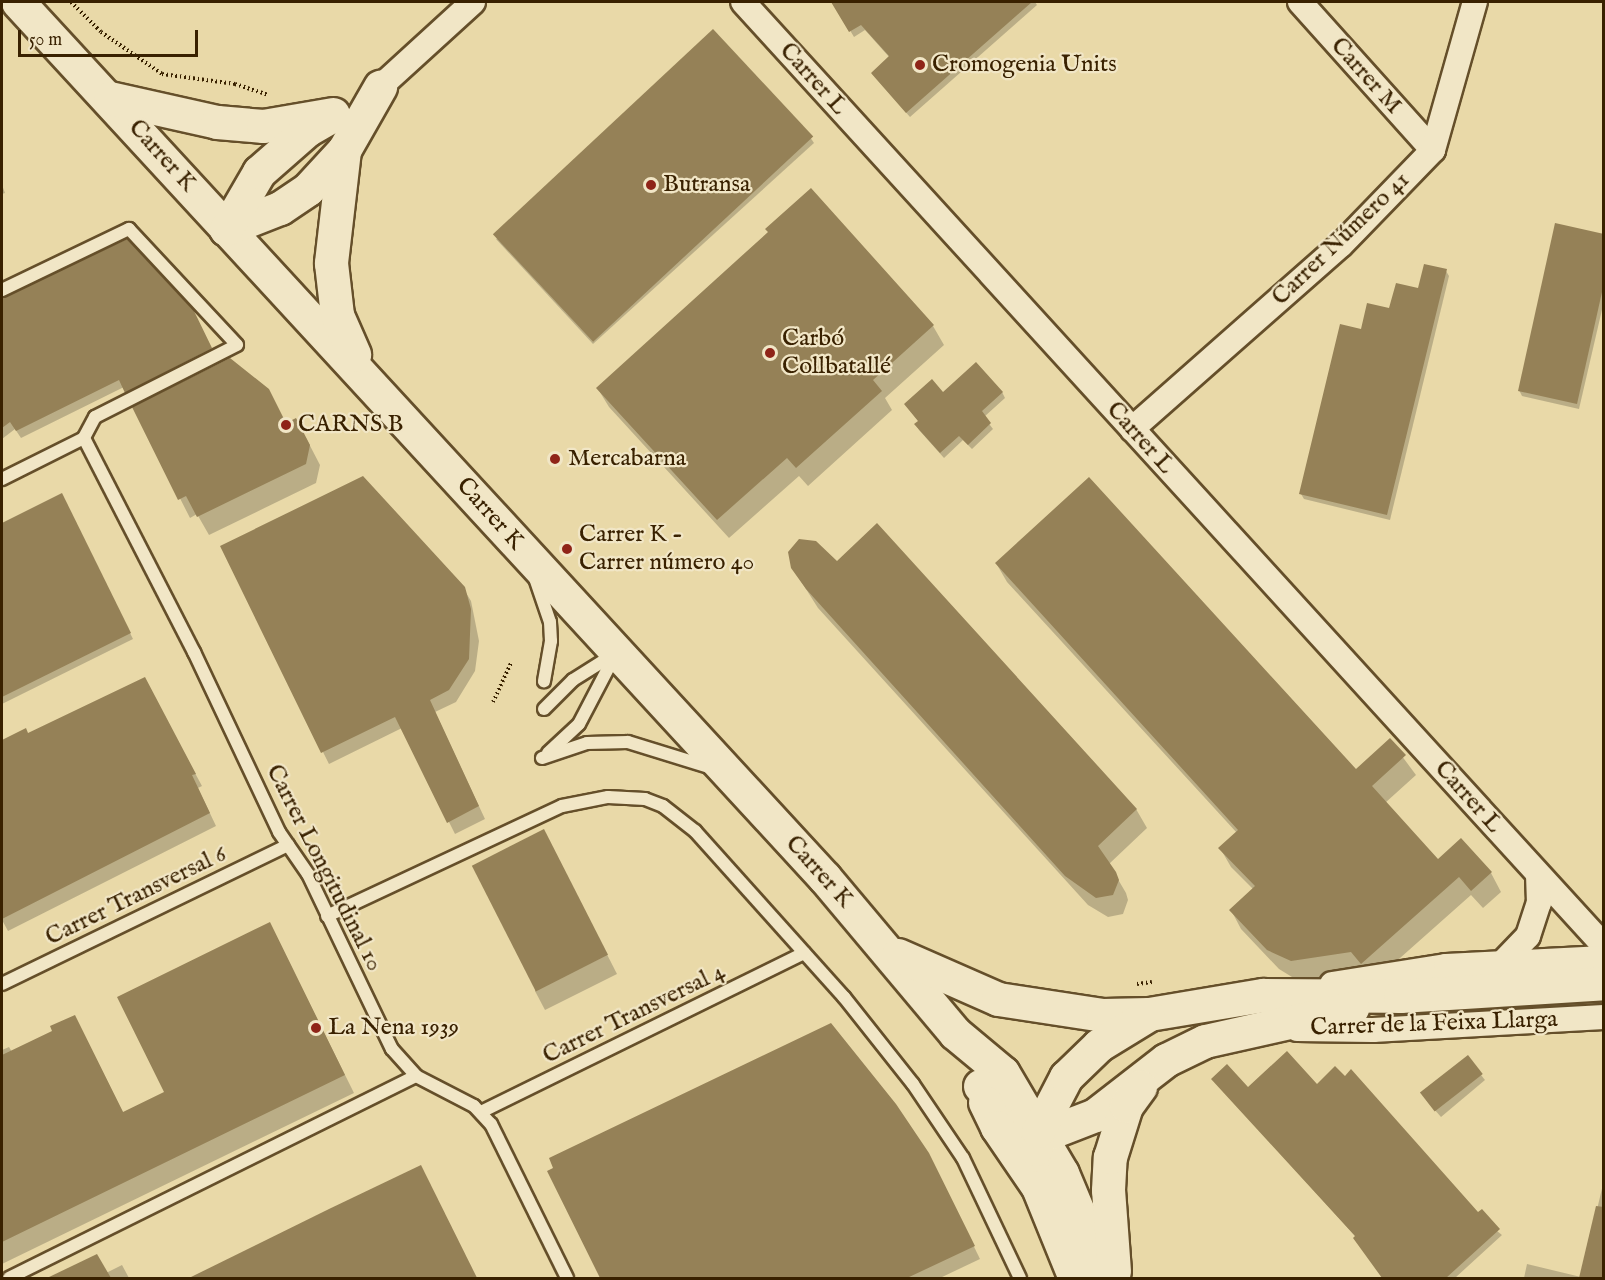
<!DOCTYPE html>
<meta charset="utf-8">
<style>
body{margin:0}
#map{position:relative;width:1605px;height:1280px;overflow:hidden;background:#e9d9a8;font-family:"IM FELL English",serif}
div>[style]{position:absolute}
[style*='--x']{left:calc(var(--x)*1px);top:calc(var(--y)*1px);width:calc(var(--w)*1px);rotate:calc(var(--a)*1deg)}
.shadow>*{inset:0;background:#0003}
.building>*{inset:0;background:#958157;transform-origin:0 0}
.path>*{height:4px;margin-top:-2px;transform-origin:0;background:repeating-linear-gradient(90deg,#392100 0 1.5px,transparent 0 4.5px)}
.roads{filter:drop-shadow(2px 0 #654f2a) drop-shadow(-2px 0 #654f2a) drop-shadow(0 2px #654f2a) drop-shadow(0 -2px #654f2a)}
.service>*{height:12px;margin:-6px;padding:0 6px;transform-origin:6px;border-radius:6px;background:#f1e6c6}
.minor>*{height:24px;margin:-12px;padding:0 12px;transform-origin:12px;border-radius:12px;background:#f1e6c6}
.secondary>*{height:33px;margin:-16.5px;padding:0 16.5px;transform-origin:16.5px;border-radius:16.5px;background:#f1e6c6}
.dots>*{width:16px;height:16px;translate:-50% -50%;box-sizing:border-box;border:3px solid #f1e6c6;border-radius:50%}
span{translate:-50% -50%;white-space:nowrap;text-align:center;line-height:1.15;-webkit-text-stroke:4.5px #f1e6c6;paint-order:stroke}
.poi-label{font-size:24px;color:#392100}
.left{translate:0 -50%;text-align:left}
.street-label{font-size:24px;color:#392100}
.frame{position:absolute;inset:0;border:3px solid #392100;pointer-events:none}
.scale{position:absolute;left:18px;top:30px;width:180px;height:27px;box-sizing:border-box;border:3px solid #392100;border-top:0;padding-left:8px;font-size:18px;line-height:21px;white-space:nowrap;color:#392100;-webkit-text-stroke:4px #f1e6c6;paint-order:stroke}
</style>
<div id="map">
<div class="shadow">
<i style="clip-path:polygon(833px 2px,1035px 2px,1037px 5px,910px 117px,872px 74px,890px 58px,865px 30px,854px 37px)"></i>
<i style="clip-path:polygon(810px 137px,814px 143px,593px 344px,496px 239px)"></i>
<i style="clip-path:polygon(2px 185px,5px 193px,2px 194px)"></i>
<i style="clip-path:polygon(811px 190px,933px 326px,944px 345px,885px 398px,892px 410px,808px 486px,799px 476px,729px 538px,609px 407px,598px 389px,769px 233px)"></i>
<i style="clip-path:polygon(1604px 236px,1604px 301px,1579px 409px,1522px 396px,1519px 390px)"></i>
<i style="clip-path:polygon(127px 241px,198px 321px,215px 356px,131px 399px,124px 387px,21px 438px,15px 429px,2px 439px,2px 301px)"></i>
<i style="clip-path:polygon(1446px 271px,1449px 276px,1390px 520px,1304px 499px,1301px 494px,1362px 331px)"></i>
<i style="clip-path:polygon(1002px 392px,1005px 398px,984px 417px,993px 429px,972px 449px,963px 440px,944px 458px,919px 430px,916px 425px,919px 422px,906px 405px,943px 394px)"></i>
<i style="clip-path:polygon(134px 408px,286px 424px,306px 438px,320px 465px,316px 483px,209px 535px,197px 514px,190px 518px)"></i>
<i style="clip-path:polygon(61px 495px,133px 639px,2px 704px,2px 524px)"></i>
<i style="clip-path:polygon(837px 563px,1136px 809px,1147px 828px,1109px 864px,1126px 893px,1128px 900px,1123px 914px,1108px 917px,1088px 905px,818px 608px,792px 567px)"></i>
<i style="clip-path:polygon(996px 563px,1356px 771px,1390px 740px,1416px 775px,1385px 803px,1438px 861px,1491px 873px,1501px 892px,1483px 908px,1471px 895px,1373px 982px,1363px 971px,1308px 979px,1292px 977px,1279px 969px,1241px 929px,1231px 910px,1253px 889px,1231px 867px,1220px 848px,1237px 833px,1007px 582px)"></i>
<i style="clip-path:polygon(463px 588px,471px 601px,479px 641px,475px 671px,456px 702px,435px 712px,485px 819px,455px 834px,402px 728px,329px 764px,323px 752px)"></i>
<i style="clip-path:polygon(151px 691px,202px 786px,198px 788px,216px 826px,8px 931px,2px 920px,2px 741px,25px 730px,27px 734px)"></i>
<i style="clip-path:polygon(544px 831px,617px 974px,545px 1010px,535px 991px)"></i>
<i style="clip-path:polygon(270px 924px,354px 1093px,2px 1264px,2px 1050px,9px 1047px,12px 1052px,54px 1032px,75px 1017px,124px 1114px,166px 1093px)"></i>
<i style="clip-path:polygon(1481px 1075px,1485px 1080px,1441px 1117px,1426px 1100px)"></i>
<i style="clip-path:polygon(1213px 1079px,1248px 1090px,1317px 1086px,1502px 1235px,1455px 1278px,1383px 1278px,1356px 1237px)"></i>
<i style="clip-path:polygon(421px 1167px,477px 1278px,192px 1278px)"></i>
<i style="clip-path:polygon(935px 1167px,980px 1259px,940px 1278px,601px 1278px,549px 1172px)"></i>
<i style="clip-path:polygon(1604px 1180px,1604px 1278px,1524px 1278px,1527px 1264px,1581px 1277px)"></i>
<i style="clip-path:polygon(96px 1256px,106px 1273px,122px 1265px,129px 1278px,51px 1278px)"></i>
</div>
<div class="building">
<i style="clip-path:polygon(831px 2px,1032px 2px,906px 113px,871px 73px,889px 56px,861px 25px,849px 32px)"></i>
<i style="left:713px;top:29px;width:147px;height:301px;rotate:47deg"></i>
<i style="clip-path:polygon(811px 188px,934px 325px,873px 380px,882px 391px,796px 468px,787px 458px,717px 520px,596px 388px,768px 232px,765px 229px)"></i>
<i style="clip-path:polygon(1555px 223px,1604px 234px,1604px 283px,1577px 404px,1518px 391px)"></i>
<i style="clip-path:polygon(127px 239px,194px 311px,212px 348px,125px 393px,119px 380px,16px 431px,10px 422px,2px 428px,2px 298px)"></i>
<i style="clip-path:polygon(1424px 264px,1447px 269px,1387px 515px,1299px 494px,1340px 324px,1361px 329px,1367px 303px,1389px 308px,1396px 283px,1418px 288px)"></i>
<i style="clip-path:polygon(230px 358px,269px 389px,286px 423px,296px 418px,310px 445px,306px 464px,197px 517px,186px 496px,178px 500px,132px 407px)"></i>
<i style="clip-path:polygon(976px 362px,1003px 392px,982px 411px,991px 423px,968px 445px,959px 436px,940px 453px,914px 424px,918px 421px,904px 404px,932px 379px,943px 392px)"></i>
<i style="clip-path:polygon(363px 476px,465px 587px,471px 609px,469px 659px,449px 690px,430px 700px,479px 806px,447px 823px,395px 717px,321px 753px,220px 546px)"></i>
<i style="clip-path:polygon(1089px 477px,1356px 769px,1390px 738px,1406px 755px,1372px 786px,1438px 859px,1461px 838px,1492px 872px,1471px 891px,1459px 877px,1361px 964px,1351px 952px,1291px 961px,1267px 950px,1229px 910px,1255px 886px,1218px 848px,1238px 830px,995px 563px)"></i>
<i style="clip-path:polygon(62px 493px,131px 633px,2px 697px,2px 523px)"></i>
<i style="clip-path:polygon(877px 523px,1137px 809px,1098px 846px,1116px 872px,1119px 880px,1113px 895px,1096px 898px,1065px 876px,806px 589px,791px 568px,788px 552px,799px 539px,816px 541px,837px 561px)"></i>
<i style="clip-path:polygon(145px 677px,196px 774px,192px 775px,210px 813px,2px 919px,2px 740px,26px 728px,28px 733px)"></i>
<i style="left:544px;top:829px;width:141px;height:81px;rotate:63deg"></i>
<i style="clip-path:polygon(270px 922px,345px 1075px,2px 1242px,2px 1055px,52px 1031px,50px 1026px,75px 1015px,123px 1112px,164px 1092px,117px 997px)"></i>
<i style="clip-path:polygon(831px 1023px,896px 1104px,929px 1153px,975px 1246px,907px 1278px,600px 1278px,547px 1171px,553px 1168px,549px 1158px)"></i>
<i style="clip-path:polygon(1287px 1051px,1317px 1084px,1335px 1066px,1345px 1076px,1351px 1069px,1478px 1212px,1482px 1209px,1500px 1229px,1446px 1278px,1382px 1278px,1353px 1238px,1355px 1236px,1211px 1079px,1227px 1064px,1248px 1087px)"></i>
<i style="left:1468px;top:1055px;width:24px;height:61px;rotate:52deg"></i>
<i style="clip-path:polygon(421px 1165px,477px 1278px,189px 1278px,329px 1209px)"></i>
<i style="clip-path:polygon(1596px 1206px,1604px 1207px,1604px 1278px,1579px 1278px)"></i>
<i style="clip-path:polygon(97px 1254px,111px 1278px,47px 1278px)"></i>
</div>
<div class="path">
<i style="--x:71;--y:2;--w:42;--a:45"></i>
<i style="--x:101;--y:32;--w:74;--a:34.5"></i>
<i style="--x:162;--y:74;--w:74;--a:7.8"></i>
<i style="--x:235;--y:84;--w:35;--a:18"></i>
<i style="--x:493;--y:702;--w:43;--a:-65.2"></i>
<i style="--x:1137;--y:984;--w:15;--a:-8"></i>
</div>
<div class="roads">
<div class="service">
<i style="--x:2;--y:290;--w:141;--a:-25.7"></i>
<i style="--x:129;--y:229;--w:158;--a:47"></i>
<i style="--x:237;--y:345;--w:159;--a:153.1"></i>
<i style="--x:95;--y:417;--w:24;--a:118"></i>
<i style="--x:84;--y:438;--w:92;--a:153.4"></i>
<i style="--x:84;--y:438;--w:241;--a:62.8"></i>
<i style="--x:194;--y:652;--w:199;--a:64.7"></i>
<i style="--x:279;--y:832;--w:51;--a:55.4"></i>
<i style="--x:308;--y:874;--w:194;--a:64.4"></i>
<i style="--x:392;--y:1049;--w:36;--a:48"></i>
<i style="--x:416;--y:1076;--w:65;--a:27.3"></i>
<i style="--x:474;--y:1106;--w:25;--a:47"></i>
<i style="--x:491;--y:1124;--w:172;--a:63.7"></i>
<i style="--x:535;--y:578;--w:46;--a:71.2"></i>
<i style="--x:550;--y:622;--w:19;--a:87"></i>
<i style="--x:551;--y:641;--w:41;--a:99.9"></i>
<i style="--x:544;--y:709;--w:41;--a:-45"></i>
<i style="--x:573;--y:680;--w:51;--a:-32.1"></i>
<i style="--x:548;--y:753;--w:42;--a:-43.1"></i>
<i style="--x:579;--y:724;--w:78;--a:-62.4"></i>
<i style="--x:542;--y:758;--w:47;--a:-18.4"></i>
<i style="--x:587;--y:743;--w:41;--a:-1.4"></i>
<i style="--x:628;--y:742;--w:88;--a:17.2"></i>
<i style="--x:327;--y:916;--w:259;--a:-25.1"></i>
<i style="--x:562;--y:806;--w:47;--a:-11.1"></i>
<i style="--x:608;--y:797;--w:37;--a:3"></i>
<i style="--x:645;--y:799;--w:19;--a:21"></i>
<i style="--x:663;--y:806;--w:41;--a:38"></i>
<i style="--x:695;--y:831;--w:223;--a:48.1"></i>
<i style="--x:844;--y:997;--w:111;--a:51.6"></i>
<i style="--x:913;--y:1084;--w:89;--a:56"></i>
<i style="--x:963;--y:1158;--w:133;--a:64.6"></i>
<i style="--x:2;--y:984;--w:318;--a:-25.9"></i>
<i style="--x:481;--y:1112;--w:360;--a:-26.2"></i>
<i style="--x:9;--y:1278;--w:454;--a:-26.4"></i>
</div>
<div class="minor">
<i style="--x:743;--y:2;--w:1278;--a:47.63"></i>
<i style="--x:1300;--y:2;--w:199;--a:48.1"></i>
<i style="--x:380;--y:87;--w:126;--a:-42.4"></i>
<i style="--x:1132;--y:429;--w:278;--a:-41.4"></i>
<i style="--x:1341;--y:245;--w:132;--a:-45.9"></i>
<i style="--x:1433;--y:150;--w:154;--a:-74.2"></i>
<i style="--x:1502;--y:963;--w:37;--a:-46"></i>
<i style="--x:1528;--y:936;--w:35;--a:-72"></i>
<i style="--x:1539;--y:903;--w:28;--a:-92"></i>
<i style="--x:1332;--y:984;--w:115;--a:-9"></i>
<i style="--x:1446;--y:966;--w:158;--a:-2.9"></i>
<i style="--x:1297;--y:1029;--w:76;--a:0.8"></i>
<i style="--x:1373;--y:1030;--w:231;--a:-3.2"></i>
</div>
<div class="secondary">
<i style="--x:18;--y:2;--w:1191;--a:47.35"></i>
<i style="--x:825;--y:878;--w:202;--a:50"></i>
<i style="--x:955;--y:1033;--w:62;--a:39.8"></i>
<i style="--x:1003;--y:1073;--w:116;--a:59.5"></i>
<i style="--x:1062;--y:1173;--w:114;--a:67.3"></i>
<i style="--x:110;--y:98;--w:110;--a:12.6"></i>
<i style="--x:217;--y:122;--w:46;--a:5"></i>
<i style="--x:263;--y:126;--w:71;--a:-9.7"></i>
<i style="--x:344;--y:150;--w:114;--a:96.6"></i>
<i style="--x:331;--y:263;--w:52;--a:83.4"></i>
<i style="--x:337;--y:315;--w:43;--a:66.4"></i>
<i style="--x:226;--y:229;--w:58;--a:-21.3"></i>
<i style="--x:280;--y:208;--w:34;--a:-34"></i>
<i style="--x:308;--y:189;--w:53;--a:-47.3"></i>
<i style="--x:344;--y:150;--w:73;--a:-60.3"></i>
<i style="--x:226;--y:229;--w:66;--a:-59.9"></i>
<i style="--x:259;--y:172;--w:64;--a:-41.2"></i>
<i style="--x:307;--y:130;--w:22;--a:-30"></i>
<i style="--x:898;--y:955;--w:109;--a:23.7"></i>
<i style="--x:998;--y:999;--w:106;--a:8.7"></i>
<i style="--x:1103;--y:1015;--w:46;--a:-1.2"></i>
<i style="--x:1149;--y:1014;--w:116;--a:-9.5"></i>
<i style="--x:1263;--y:995;--w:137;--a:0.4"></i>
<i style="--x:1400;--y:996;--w:204;--a:-3.6"></i>
<i style="--x:980;--y:1086;--w:55;--a:42.1"></i>
<i style="--x:1021;--y:1123;--w:19;--a:25"></i>
<i style="--x:1038;--y:1131;--w:13;--a:4"></i>
<i style="--x:1051;--y:1132;--w:47;--a:-21.1"></i>
<i style="--x:1095;--y:1115;--w:90;--a:-37.8"></i>
<i style="--x:1166;--y:1060;--w:43;--a:-26"></i>
<i style="--x:1205;--y:1041;--w:151;--a:-12.7"></i>
<i style="--x:985;--y:1102;--w:28;--a:64"></i>
<i style="--x:997;--y:1127;--w:73;--a:55.7"></i>
<i style="--x:1038;--y:1187;--w:98;--a:67.9"></i>
<i style="--x:1036;--y:1149;--w:18;--a:-84"></i>
<i style="--x:1038;--y:1131;--w:61;--a:-62.6"></i>
<i style="--x:1066;--y:1077;--w:46;--a:-44.1"></i>
<i style="--x:1099;--y:1045;--w:57;--a:-31.5"></i>
<i style="--x:1114;--y:1271;--w:81;--a:-94.2"></i>
<i style="--x:1108;--y:1190;--w:33;--a:-87"></i>
<i style="--x:1110;--y:1157;--w:53;--a:-72.6"></i>
<i style="--x:1126;--y:1106;--w:24;--a:-54"></i>
</div>
</div>
<div class="dots">
<i style="left:920px;top:65px;background:#8f2418"></i>
<i style="left:651px;top:185px;background:#8f2418"></i>
<i style="left:770px;top:353px;background:#8f2418"></i>
<i style="left:286px;top:425px;background:#8f2418"></i>
<i style="left:555px;top:459px;background:#8f2418"></i>
<i style="left:567px;top:549px;background:#8f2418"></i>
<i style="left:316px;top:1028px;background:#8f2418"></i>
</div>
<div class="poi-label">
<span class="left" style="left:932px;top:65px">Cromogenia Units</span>
<span class="left" style="left:663px;top:185px">Butransa</span>
<span class="left" style="left:782px;top:353px">Carbó<br>Collbatallé</span>
<span class="left" style="left:298px;top:425px">CARNS B</span>
<span class="left" style="left:568px;top:459px">Mercabarna</span>
<span class="left" style="left:579px;top:549px">Carrer K -<br>Carrer número 40</span>
<span class="left" style="left:328px;top:1028px">La Nena 1939</span>
</div>
<div class="street-label">
<span style="left:1366px;top:76px;rotate:48deg">Carrer M</span>
<span style="left:813px;top:79px;rotate:48deg">Carrer L</span>
<span style="left:162px;top:156px;rotate:48deg">Carrer K</span>
<span style="left:1341px;top:239px;rotate:-44deg">Carrer Número 41</span>
<span style="left:1140px;top:438px;rotate:48deg">Carrer L</span>
<span style="left:490px;top:514px;rotate:48deg">Carrer K</span>
<span style="left:1468px;top:797px;rotate:48deg">Carrer L</span>
<span style="left:324px;top:868px;rotate:63deg">Carrer Longitudinal 10</span>
<span style="left:819px;top:872px;rotate:48deg">Carrer K</span>
<span style="left:136px;top:896px;rotate:-26deg">Carrer Transversal 6</span>
<span style="left:634px;top:1014px;rotate:-26deg">Carrer Transversal 4</span>
<span style="left:1434px;top:1024px;rotate:-2deg">Carrer de la Feixa Llarga</span>
</div>
<div class="frame"></div>
<div class="scale">50 m</div>
</div>
